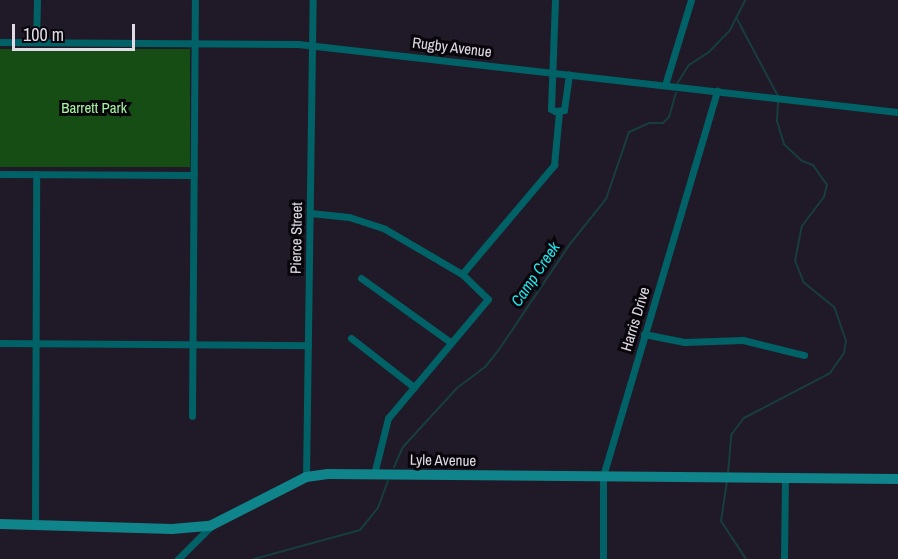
<!DOCTYPE html>
<style>
body{margin:0}
#map{position:relative;width:898px;height:559px;overflow:hidden;background:#201927;font-family:"Archivo Narrow",sans-serif}
div>[style]{position:absolute}
[style*='--x']{left:calc(var(--x)*1px);top:calc(var(--y)*1px);width:calc(var(--w)*1px);rotate:calc(var(--a)*1deg)}
.green>*{inset:0;background:#154d15;transform-origin:0 0}
.stream>*{height:2px;margin:-1px;padding:0 1px;transform-origin:1px;border-radius:1px;background:#173e3f}
.street>*{height:7px;margin:-3.5px;padding:0 3.5px;transform-origin:3.5px;border-radius:3.5px;background:#006166}
.secondary>*{height:10px;margin:-5px;padding:0 5px;transform-origin:5px;border-radius:5px;background:#0f848a}
span{translate:-50% -50%;white-space:nowrap;text-align:center;line-height:1.15;-webkit-text-stroke:6px #08060b;paint-order:stroke}
.street-label{font-size:15px;color:#e0dbe5}
.park-label{font-size:15px;color:#a4f5a0}
.water-label{font-size:16px;color:#1fe6ed;font-style:italic}
.scale{position:absolute;left:12px;top:24px;width:123px;height:27px;box-sizing:border-box;border:3px solid #e0dbe5;border-top:0;padding-left:8px;font-size:18px;line-height:21px;white-space:nowrap;color:#e0dbe5;-webkit-text-stroke:4px #08060b;paint-order:stroke}
</style>
<div id="map">
<div class="green">
<i style="left:0;top:49px;width:190px;height:118px"></i>
</div>
<div class="stream">
<i style="--x:737;--y:19;--w:87;--a:62"></i>
<i style="--x:677;--y:84;--w:22;--a:-58"></i>
<i style="--x:689;--y:65;--w:24;--a:-33"></i>
<i style="--x:709;--y:52;--w:30;--a:-46"></i>
<i style="--x:730;--y:30;--w:34;--a:-63"></i>
<i style="--x:394;--y:467;--w:22;--a:-66"></i>
<i style="--x:403;--y:447;--w:80;--a:-47.5"></i>
<i style="--x:457;--y:388;--w:35;--a:-37"></i>
<i style="--x:485;--y:367;--w:21;--a:-51"></i>
<i style="--x:498;--y:351;--w:129;--a:-56.1"></i>
<i style="--x:570;--y:244;--w:58;--a:-51.3"></i>
<i style="--x:606;--y:199;--w:71;--a:-71.1"></i>
<i style="--x:629;--y:132;--w:22;--a:-24"></i>
<i style="--x:649;--y:123;--w:14;--a:0"></i>
<i style="--x:663;--y:123;--w:8;--a:-45"></i>
<i style="--x:669;--y:117;--w:25;--a:-74"></i>
<i style="--x:728;--y:473;--w:38;--a:-85"></i>
<i style="--x:731;--y:435;--w:21;--a:-53"></i>
<i style="--x:744;--y:418;--w:97;--a:-27.6"></i>
<i style="--x:830;--y:373;--w:24;--a:-55"></i>
<i style="--x:844;--y:353;--w:12;--a:-81"></i>
<i style="--x:846;--y:341;--w:36;--a:-109"></i>
<i style="--x:834;--y:307;--w:38;--a:-141"></i>
<i style="--x:804;--y:283;--w:24;--a:-112"></i>
<i style="--x:795;--y:261;--w:36;--a:-79"></i>
<i style="--x:802;--y:226;--w:36;--a:-53"></i>
<i style="--x:824;--y:197;--w:12;--a:-76"></i>
<i style="--x:827;--y:185;--w:24;--a:-125"></i>
<i style="--x:813;--y:165;--w:12;--a:-160"></i>
<i style="--x:802;--y:161;--w:25;--a:-137"></i>
<i style="--x:784;--y:144;--w:24;--a:-107"></i>
<i style="--x:777;--y:121;--w:20;--a:-87"></i>
<i style="--x:727;--y:481;--w:40;--a:98.5"></i>
<i style="--x:721;--y:521;--w:45;--a:56.7"></i>
<i style="--x:254;--y:559;--w:110;--a:-15.3"></i>
<i style="--x:360;--y:530;--w:28;--a:-51"></i>
<i style="--x:378;--y:508;--w:29;--a:-70"></i>
</div>
<div class="street">
<i style="--x:555;--y:0;--w:109;--a:92.1"></i>
<i style="--x:551;--y:109;--w:4;--a:27"></i>
<i style="--x:555;--y:111;--w:9;--a:-6"></i>
<i style="--x:564;--y:110;--w:36;--a:-82"></i>
<i style="--x:0;--y:42;--w:298;--a:0.4"></i>
<i style="--x:298;--y:44;--w:604;--a:6.47"></i>
<i style="--x:36;--y:42;--w:42;--a:-88.6"></i>
<i style="--x:665;--y:85;--w:89;--a:-73"></i>
<i style="--x:0;--y:174;--w:194;--a:0.3"></i>
<i style="--x:310;--y:213;--w:39;--a:6"></i>
<i style="--x:349;--y:217;--w:38;--a:18"></i>
<i style="--x:385;--y:229;--w:89;--a:30.3"></i>
<i style="--x:462;--y:274;--w:36;--a:44"></i>
<i style="--x:488;--y:299;--w:155;--a:130"></i>
<i style="--x:388;--y:418;--w:58;--a:104"></i>
<i style="--x:462;--y:274;--w:143;--a:-49.8"></i>
<i style="--x:554;--y:165;--w:53;--a:-84.6"></i>
<i style="--x:361;--y:278;--w:110;--a:35.7"></i>
<i style="--x:644;--y:334;--w:41;--a:11.3"></i>
<i style="--x:684;--y:342;--w:59;--a:-1.9"></i>
<i style="--x:743;--y:340;--w:63;--a:13.8"></i>
<i style="--x:351;--y:338;--w:80;--a:37.9"></i>
<i style="--x:0;--y:343;--w:308;--a:0.4"></i>
<i style="--x:192;--y:416;--w:416;--a:-89.6"></i>
<i style="--x:306;--y:477;--w:477;--a:-89.2"></i>
<i style="--x:35;--y:525;--w:351;--a:-89.8"></i>
<i style="--x:178;--y:559;--w:45;--a:-45"></i>
<i style="--x:603;--y:559;--w:83;--a:-90"></i>
<i style="--x:603;--y:476;--w:402;--a:-73.5"></i>
<i style="--x:784;--y:559;--w:81;--a:-89.3"></i>
</div>
<div class="secondary">
<i style="--x:0;--y:524;--w:172;--a:1.7"></i>
<i style="--x:172;--y:529;--w:38;--a:-5"></i>
<i style="--x:210;--y:526;--w:108;--a:-27"></i>
<i style="--x:306;--y:477;--w:22;--a:-8"></i>
<i style="--x:328;--y:474;--w:570;--a:0.5"></i>
</div>
<div class="street-label">
<span style="left:452px;top:47px;rotate:7deg">Rugby Avenue</span>
<span style="left:296px;top:238px;rotate:-89deg">Pierce Street</span>
<span style="left:635px;top:319px;rotate:-73deg">Harris Drive</span>
<span style="left:443px;top:460px;rotate:1deg">Lyle Avenue</span>
</div>
<div class="park-label">
<span style="left:94px;top:108px">Barrett Park</span>
</div>
<div class="water-label">
<span style="left:535px;top:274px;rotate:-56deg">Camp Creek</span>
</div>
<div class="scale">100 m</div>
</div>
